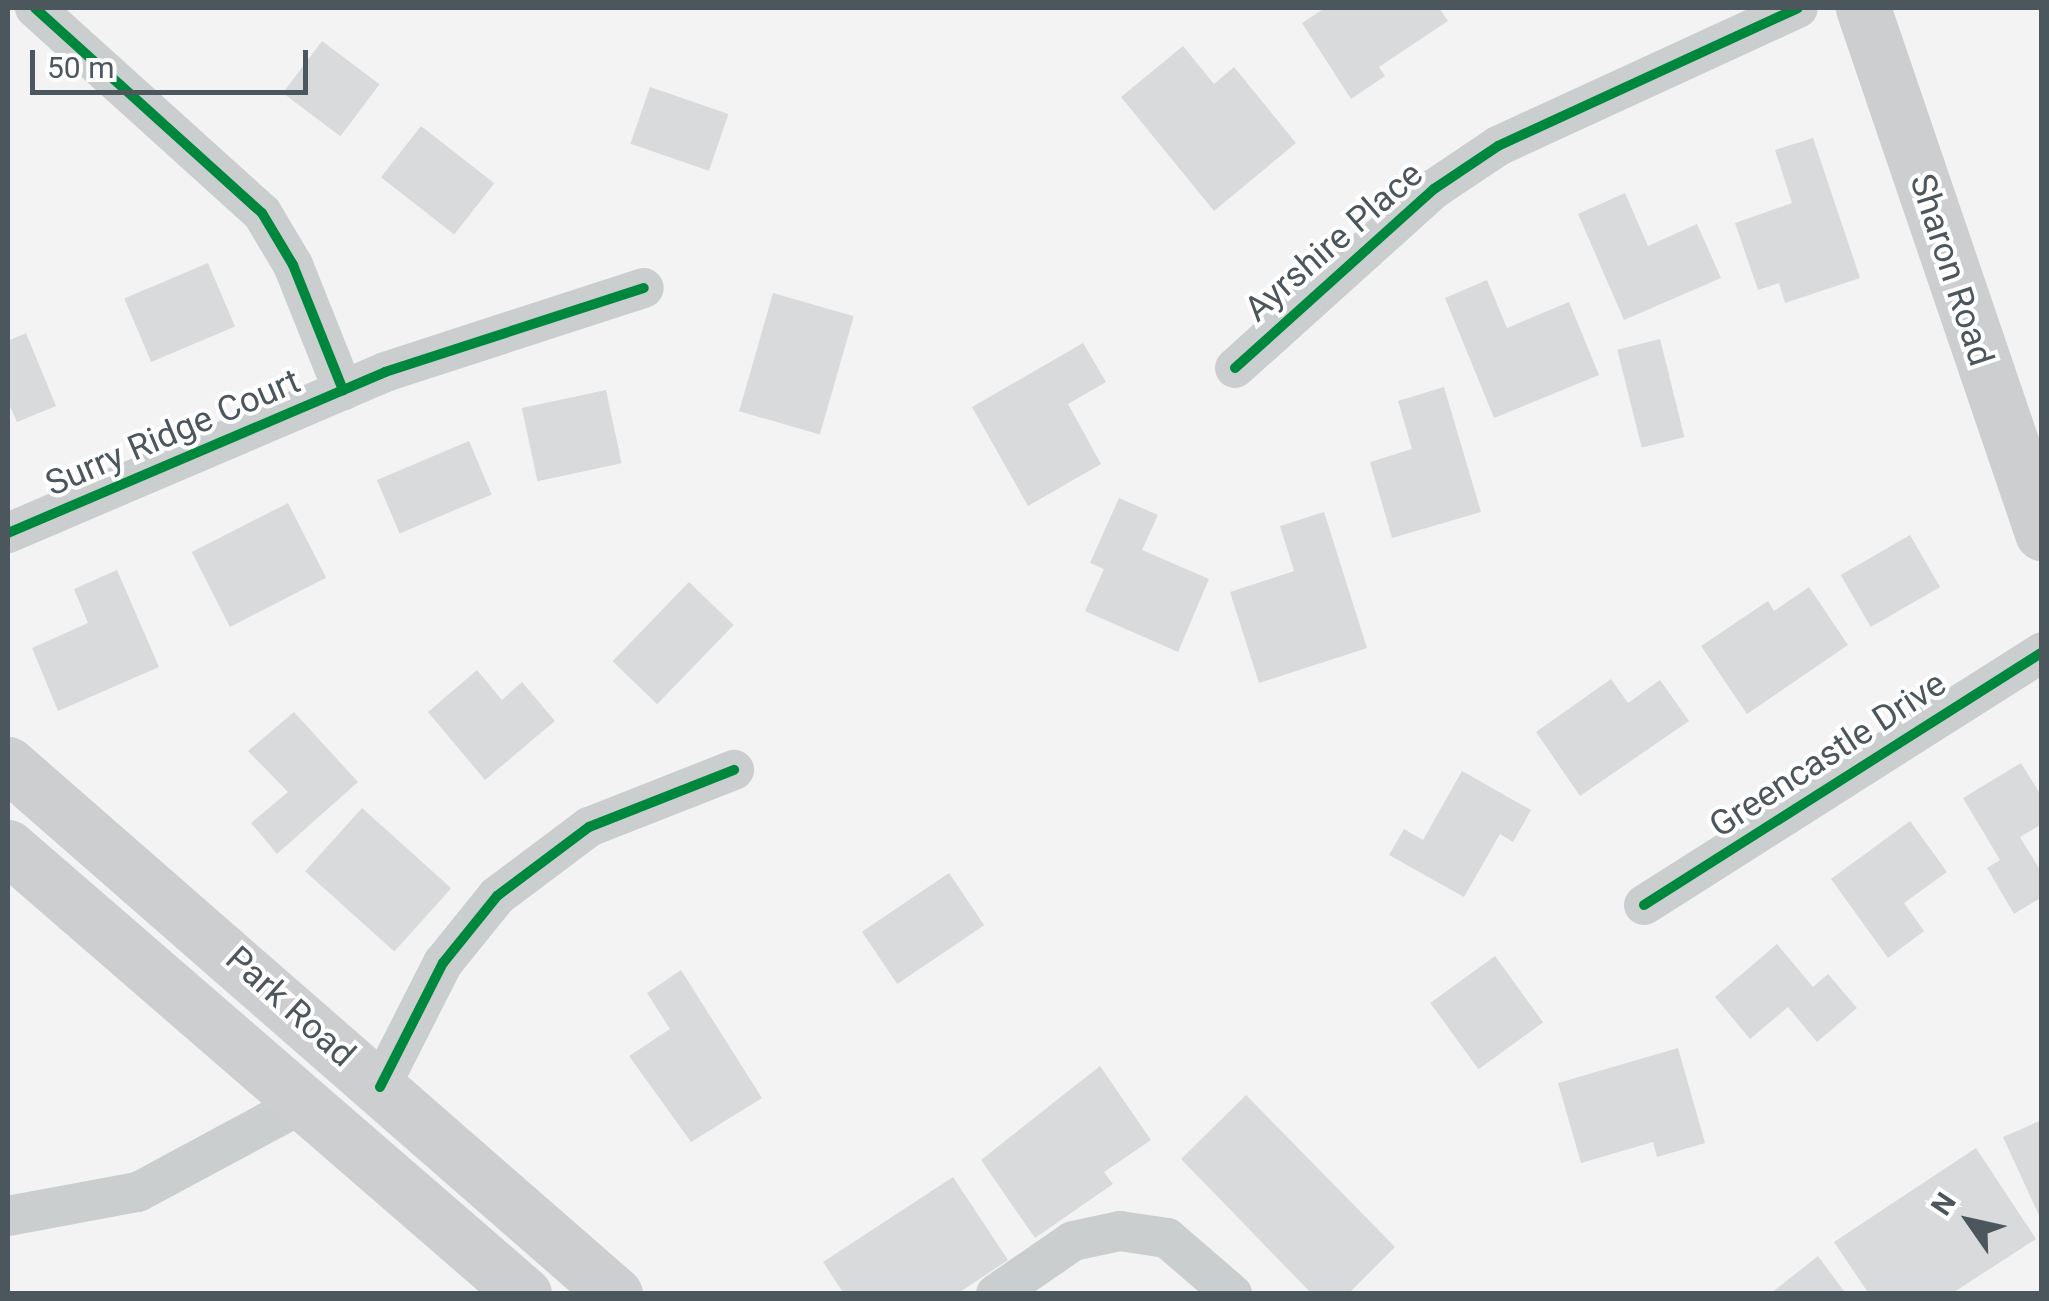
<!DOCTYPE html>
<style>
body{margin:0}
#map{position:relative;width:2049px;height:1301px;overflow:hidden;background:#f3f3f3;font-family:Roboto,sans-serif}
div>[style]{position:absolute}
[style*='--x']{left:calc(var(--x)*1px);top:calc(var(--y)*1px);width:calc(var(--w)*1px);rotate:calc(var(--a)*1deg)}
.building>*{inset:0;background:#d9dadb;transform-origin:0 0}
.street>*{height:40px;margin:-20px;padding:0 20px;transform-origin:20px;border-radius:20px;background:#cbcecf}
.secondary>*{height:55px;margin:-27.5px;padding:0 27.5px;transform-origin:27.5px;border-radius:27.5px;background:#ccced0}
.cycleway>*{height:10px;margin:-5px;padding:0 5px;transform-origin:5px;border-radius:5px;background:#00873e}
span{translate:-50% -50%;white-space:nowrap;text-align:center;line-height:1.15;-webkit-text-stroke:8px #fff;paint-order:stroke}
.street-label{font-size:35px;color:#4c565d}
.frame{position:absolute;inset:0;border:10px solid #4c565d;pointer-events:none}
.north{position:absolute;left:1919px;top:1171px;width:100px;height:100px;-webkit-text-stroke:8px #fff;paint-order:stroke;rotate:304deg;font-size:28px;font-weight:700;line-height:40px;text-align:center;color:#4c565d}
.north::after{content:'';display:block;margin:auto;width:35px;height:45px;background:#4c565d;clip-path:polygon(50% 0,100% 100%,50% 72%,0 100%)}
.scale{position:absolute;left:30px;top:50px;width:278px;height:45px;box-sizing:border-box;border:5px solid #4c565d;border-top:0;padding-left:12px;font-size:30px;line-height:35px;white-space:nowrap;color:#4c565d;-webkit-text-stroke:8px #fff;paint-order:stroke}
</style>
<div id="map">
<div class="building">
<i style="clip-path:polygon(1325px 8px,1439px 8px,1448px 21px,1379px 67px,1385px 76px,1351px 99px,1302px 23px)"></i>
<i style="left:322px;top:41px;width:72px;height:65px;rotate:37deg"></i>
<i style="clip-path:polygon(1183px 46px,1214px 84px,1234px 67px,1296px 143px,1214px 211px,1121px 97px)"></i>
<i style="left:650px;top:87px;width:83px;height:60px;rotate:19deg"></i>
<i style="left:421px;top:126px;width:93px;height:65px;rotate:38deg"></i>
<i style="clip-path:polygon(1813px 138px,1860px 278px,1785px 303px,1779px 283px,1758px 290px,1735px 223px,1792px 203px,1775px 150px)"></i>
<i style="clip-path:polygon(1625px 193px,1648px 246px,1697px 224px,1721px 278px,1624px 320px,1578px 214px)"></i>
<i style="left:208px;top:263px;width:69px;height:91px;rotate:67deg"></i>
<i style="clip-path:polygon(1487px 280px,1507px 328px,1569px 302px,1599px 375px,1494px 418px,1445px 298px)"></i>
<i style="left:773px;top:293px;width:84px;height:123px;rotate:16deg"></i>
<i style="clip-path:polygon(26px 333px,56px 406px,17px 422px,8px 402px,8px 341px)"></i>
<i style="left:1660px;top:339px;width:101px;height:44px;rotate:76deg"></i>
<i style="clip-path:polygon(1083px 343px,1106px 382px,1068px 404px,1101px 464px,1028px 506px,972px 407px)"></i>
<i style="clip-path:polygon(1444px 387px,1481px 512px,1392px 538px,1370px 462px,1412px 449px,1398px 401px)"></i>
<i style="left:606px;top:390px;width:75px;height:86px;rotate:78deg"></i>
<i style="left:469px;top:441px;width:58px;height:100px;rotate:67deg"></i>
<i style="clip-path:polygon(1119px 498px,1158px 515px,1142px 550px,1209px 579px,1178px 652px,1085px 611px,1104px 569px,1090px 563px)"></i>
<i style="left:288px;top:503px;width:84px;height:108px;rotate:63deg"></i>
<i style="clip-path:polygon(1324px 512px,1367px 648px,1259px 683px,1230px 592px,1294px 571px,1280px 526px)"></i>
<i style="left:1910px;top:535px;width:60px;height:80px;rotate:60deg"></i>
<i style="clip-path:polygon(117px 570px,159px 667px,58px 711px,32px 648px,88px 623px,74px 589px)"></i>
<i style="left:689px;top:582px;width:62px;height:110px;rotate:44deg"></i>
<i style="clip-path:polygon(1809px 587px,1848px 645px,1747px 714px,1701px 646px,1768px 601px,1774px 611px)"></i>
<i style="clip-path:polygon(477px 670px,502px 700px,522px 682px,555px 721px,485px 780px,428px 712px)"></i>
<i style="clip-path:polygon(1611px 679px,1628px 703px,1660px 680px,1689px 721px,1580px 796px,1536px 732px)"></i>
<i style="clip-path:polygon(294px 712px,358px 782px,277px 854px,251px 823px,288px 792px,248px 751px)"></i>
<i style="clip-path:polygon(2021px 763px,2042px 797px,2042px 824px,2020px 837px,2042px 873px,2042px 897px,2014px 914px,1987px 868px,2000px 860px,1963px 798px)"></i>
<i style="clip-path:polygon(1462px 771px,1531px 810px,1513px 842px,1500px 834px,1464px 897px,1389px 855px,1404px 829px,1423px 840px)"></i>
<i style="left:362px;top:808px;width:120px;height:85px;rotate:42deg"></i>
<i style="clip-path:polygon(1910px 821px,1947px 872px,1904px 903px,1924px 931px,1888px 958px,1831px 879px)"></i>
<i style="left:949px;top:873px;width:63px;height:105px;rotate:56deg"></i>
<i style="clip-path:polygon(1777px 944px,1813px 987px,1828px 974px,1857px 1008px,1817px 1042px,1788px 1007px,1750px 1039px,1715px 997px)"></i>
<i style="left:1495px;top:956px;width:82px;height:80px;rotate:54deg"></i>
<i style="clip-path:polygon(681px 970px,762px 1098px,691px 1142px,629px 1056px,670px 1029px,647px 993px)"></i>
<i style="clip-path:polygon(1678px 1048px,1705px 1143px,1657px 1157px,1653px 1142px,1581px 1163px,1558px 1083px)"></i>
<i style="clip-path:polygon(1100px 1066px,1151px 1140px,1104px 1172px,1113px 1184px,1035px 1238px,981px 1160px)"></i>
<i style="clip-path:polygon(1246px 1095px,1395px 1247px,1348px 1294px,1312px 1294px,1181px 1159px)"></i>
<i style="clip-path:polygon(2042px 1120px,2042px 1222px,2003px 1137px)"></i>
<i style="clip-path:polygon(1976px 1148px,2036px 1239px,1951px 1294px,1869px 1294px,1834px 1242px)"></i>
<i style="clip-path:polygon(953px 1177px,1008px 1260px,957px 1294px,844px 1294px,823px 1262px)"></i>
<i style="clip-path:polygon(1818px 1256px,1846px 1294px,1770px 1294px)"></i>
</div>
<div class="street">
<i style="--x:35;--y:8;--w:306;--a:42.1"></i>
<i style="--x:262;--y:213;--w:61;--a:59.2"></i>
<i style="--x:293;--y:265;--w:135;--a:68.2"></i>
<i style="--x:1235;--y:368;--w:268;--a:-42"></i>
<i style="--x:1434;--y:189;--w:77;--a:-33.9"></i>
<i style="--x:1498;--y:146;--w:330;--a:-24.7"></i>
<i style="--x:8;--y:533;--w:410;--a:-23.1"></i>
<i style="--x:385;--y:372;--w:272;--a:-18"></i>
<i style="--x:1644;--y:905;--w:472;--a:-32.4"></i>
<i style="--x:380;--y:1087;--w:139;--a:-63.1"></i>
<i style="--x:443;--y:963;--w:86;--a:-51.1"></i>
<i style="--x:497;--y:896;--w:115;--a:-36.9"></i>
<i style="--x:589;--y:827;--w:156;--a:-21.5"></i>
<i style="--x:8;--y:1216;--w:132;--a:-10.5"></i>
<i style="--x:138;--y:1192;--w:187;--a:-28.3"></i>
<i style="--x:996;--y:1294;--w:93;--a:-34.5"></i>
<i style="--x:1073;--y:1241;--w:48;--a:-12"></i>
<i style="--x:1120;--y:1231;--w:48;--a:8.5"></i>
<i style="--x:1167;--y:1238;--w:86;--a:40.7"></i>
</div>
<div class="secondary">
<i style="--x:1863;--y:8;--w:555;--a:71.17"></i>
<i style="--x:8;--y:764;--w:806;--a:41.13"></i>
<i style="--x:8;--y:847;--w:683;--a:40.9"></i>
</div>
<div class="cycleway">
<i style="--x:35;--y:8;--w:306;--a:42.1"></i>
<i style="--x:262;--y:213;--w:61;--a:59.2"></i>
<i style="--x:293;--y:265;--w:135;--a:68.2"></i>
<i style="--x:1235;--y:368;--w:268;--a:-42"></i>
<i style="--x:1434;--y:189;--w:77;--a:-33.9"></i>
<i style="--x:1498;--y:146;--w:330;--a:-24.7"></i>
<i style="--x:8;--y:533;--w:410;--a:-23.1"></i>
<i style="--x:385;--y:372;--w:272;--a:-18"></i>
<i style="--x:1644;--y:905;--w:472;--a:-32.4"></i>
<i style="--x:380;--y:1087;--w:139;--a:-63.1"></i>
<i style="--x:443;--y:963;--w:86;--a:-51.1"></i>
<i style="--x:497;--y:896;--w:115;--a:-36.9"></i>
<i style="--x:589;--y:827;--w:156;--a:-21.5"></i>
</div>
<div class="street-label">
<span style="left:1334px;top:242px;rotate:-41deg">Ayrshire Place</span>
<span style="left:1951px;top:270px;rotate:72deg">Sharon Road</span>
<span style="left:173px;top:433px;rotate:-23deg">Surry Ridge Court</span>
<span style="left:1828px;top:755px;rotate:-33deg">Greencastle Drive</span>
<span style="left:290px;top:1007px;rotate:42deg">Park Road</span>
</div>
<div class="frame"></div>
<div class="north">N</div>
<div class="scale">50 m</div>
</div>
